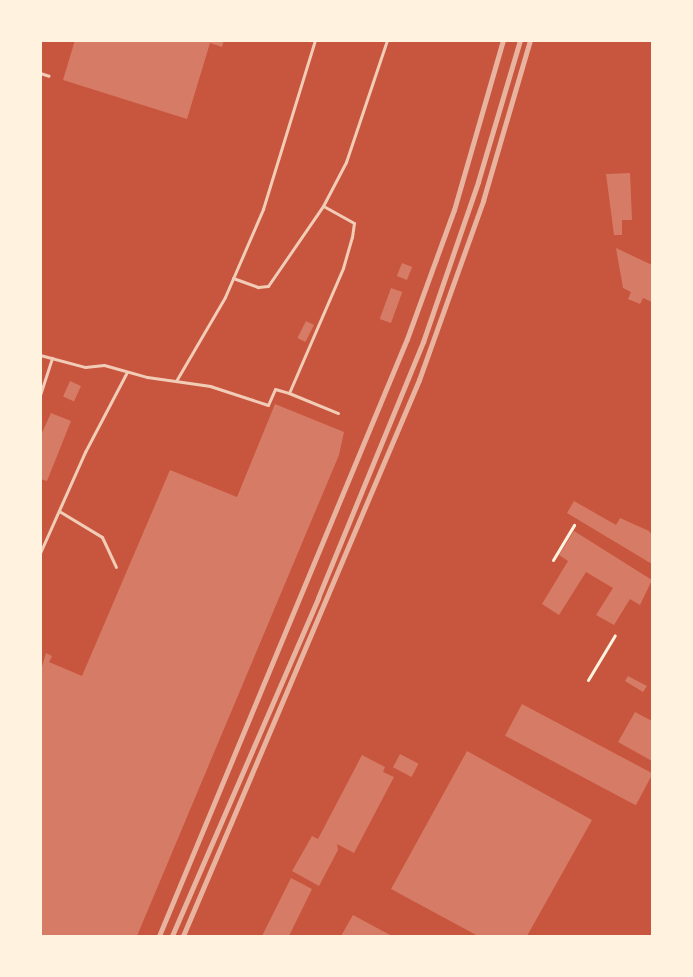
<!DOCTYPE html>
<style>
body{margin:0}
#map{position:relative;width:693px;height:977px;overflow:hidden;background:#c8553d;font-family:"Asap Condensed",sans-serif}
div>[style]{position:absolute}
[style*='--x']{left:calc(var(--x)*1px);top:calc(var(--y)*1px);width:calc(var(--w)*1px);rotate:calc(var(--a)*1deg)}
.building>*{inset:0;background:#d67c66;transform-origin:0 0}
.path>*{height:3px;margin:-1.5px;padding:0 1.5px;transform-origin:1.5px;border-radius:1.5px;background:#fff3e0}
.service>*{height:3px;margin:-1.5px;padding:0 1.5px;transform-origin:1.5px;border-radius:1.5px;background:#f1ccb7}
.rail>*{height:4.5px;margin:-2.25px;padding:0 2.25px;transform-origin:2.25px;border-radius:2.25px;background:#e9b49f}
span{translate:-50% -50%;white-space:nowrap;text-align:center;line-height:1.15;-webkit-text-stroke:5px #fff3e0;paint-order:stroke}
.frame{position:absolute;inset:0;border:42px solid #fff3e0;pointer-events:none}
</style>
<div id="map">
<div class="building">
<i style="clip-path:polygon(75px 40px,224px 40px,222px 47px,210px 43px,187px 119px,63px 80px)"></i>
<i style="clip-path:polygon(630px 173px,632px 220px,622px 220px,622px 235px,614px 235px,606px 174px)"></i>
<i style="clip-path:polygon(616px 248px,652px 265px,652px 302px,643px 298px,640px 304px,628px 299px,631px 292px,623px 288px)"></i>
<i style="left:402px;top:263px;width:11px;height:14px;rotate:22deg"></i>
<i style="left:391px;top:288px;width:12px;height:33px;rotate:20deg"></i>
<i style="left:306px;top:321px;width:9px;height:19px;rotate:27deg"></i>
<i style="left:70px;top:381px;width:12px;height:17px;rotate:24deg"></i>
<i style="clip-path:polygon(275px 404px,344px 432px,339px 455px,137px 936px,40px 936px,40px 673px,46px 653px,52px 656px,49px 662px,82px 676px,170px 470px,237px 497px)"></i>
<i style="clip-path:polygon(51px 413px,71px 421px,47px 481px,40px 479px,40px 437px)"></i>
<i style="clip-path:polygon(574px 501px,616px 525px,620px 518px,649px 531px,652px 535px,652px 564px,567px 513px)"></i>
<i style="clip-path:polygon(574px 531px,652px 580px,640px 605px,630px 599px,614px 625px,596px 615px,613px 588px,586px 572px,559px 615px,542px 604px,568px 561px,559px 555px)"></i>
<i style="clip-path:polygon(628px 676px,647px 686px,643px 692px,625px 681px)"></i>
<i style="left:522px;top:704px;width:148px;height:36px;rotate:28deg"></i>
<i style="clip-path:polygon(635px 712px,652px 721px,652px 761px,618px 742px)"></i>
<i style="clip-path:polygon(467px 751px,592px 820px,527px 936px,478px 936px,391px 889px)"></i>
<i style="left:400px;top:754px;width:21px;height:15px;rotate:28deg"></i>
<i style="clip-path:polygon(362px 755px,385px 767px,383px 772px,394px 777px,354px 853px,337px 844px,338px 850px,319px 886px,292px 871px,312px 836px,318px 839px)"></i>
<i style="clip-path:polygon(291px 878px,312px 889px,289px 936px,262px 936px)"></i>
<i style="clip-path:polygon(353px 915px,392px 936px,341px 936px)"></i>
</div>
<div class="path">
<i style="--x:553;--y:560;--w:41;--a:-59"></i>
<i style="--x:588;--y:680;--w:52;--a:-59"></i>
</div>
<div class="service">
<i style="--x:40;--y:73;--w:9;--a:18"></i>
<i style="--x:233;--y:278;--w:27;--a:20"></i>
<i style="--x:258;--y:287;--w:10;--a:-6"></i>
<i style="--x:268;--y:286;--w:97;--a:-55.5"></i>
<i style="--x:323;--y:206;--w:50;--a:-62.4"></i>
<i style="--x:346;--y:162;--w:129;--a:-71.4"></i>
<i style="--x:40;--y:355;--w:47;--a:14.9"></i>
<i style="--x:85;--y:367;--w:19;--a:-6"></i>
<i style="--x:104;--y:365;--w:45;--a:15.6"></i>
<i style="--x:147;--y:377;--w:64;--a:8.1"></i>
<i style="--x:210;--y:386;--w:61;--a:18.1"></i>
<i style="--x:268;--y:405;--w:17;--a:-66"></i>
<i style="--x:275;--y:389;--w:15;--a:16"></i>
<i style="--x:289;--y:393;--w:136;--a:-66.6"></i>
<i style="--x:343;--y:268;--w:32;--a:-74"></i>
<i style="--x:352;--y:237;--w:14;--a:-82"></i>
<i style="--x:354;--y:223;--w:35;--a:-151"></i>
<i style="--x:176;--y:381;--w:97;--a:-59.7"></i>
<i style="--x:225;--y:297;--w:96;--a:-66.6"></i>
<i style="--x:263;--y:209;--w:177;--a:-72.9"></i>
<i style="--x:289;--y:393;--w:53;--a:22.2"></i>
<i style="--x:40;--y:395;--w:39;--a:-72"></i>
<i style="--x:59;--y:511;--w:50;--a:31.2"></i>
<i style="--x:102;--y:537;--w:33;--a:65"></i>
<i style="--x:40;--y:553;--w:111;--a:-66"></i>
<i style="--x:85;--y:452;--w:90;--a:-62.3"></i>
</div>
<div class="rail">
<i style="--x:159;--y:936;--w:646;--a:-67.44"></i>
<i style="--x:407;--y:339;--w:137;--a:-70"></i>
<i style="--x:454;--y:210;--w:177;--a:-73.9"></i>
<i style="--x:172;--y:936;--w:368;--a:-66.6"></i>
<i style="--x:318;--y:598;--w:277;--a:-67.7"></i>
<i style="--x:423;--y:342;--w:169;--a:-71"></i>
<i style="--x:478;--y:182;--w:148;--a:-73.5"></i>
<i style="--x:183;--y:936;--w:604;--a:-67"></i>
<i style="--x:419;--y:380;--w:190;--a:-70.3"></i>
<i style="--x:483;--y:201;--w:168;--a:-73.7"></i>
</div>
<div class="frame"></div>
</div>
